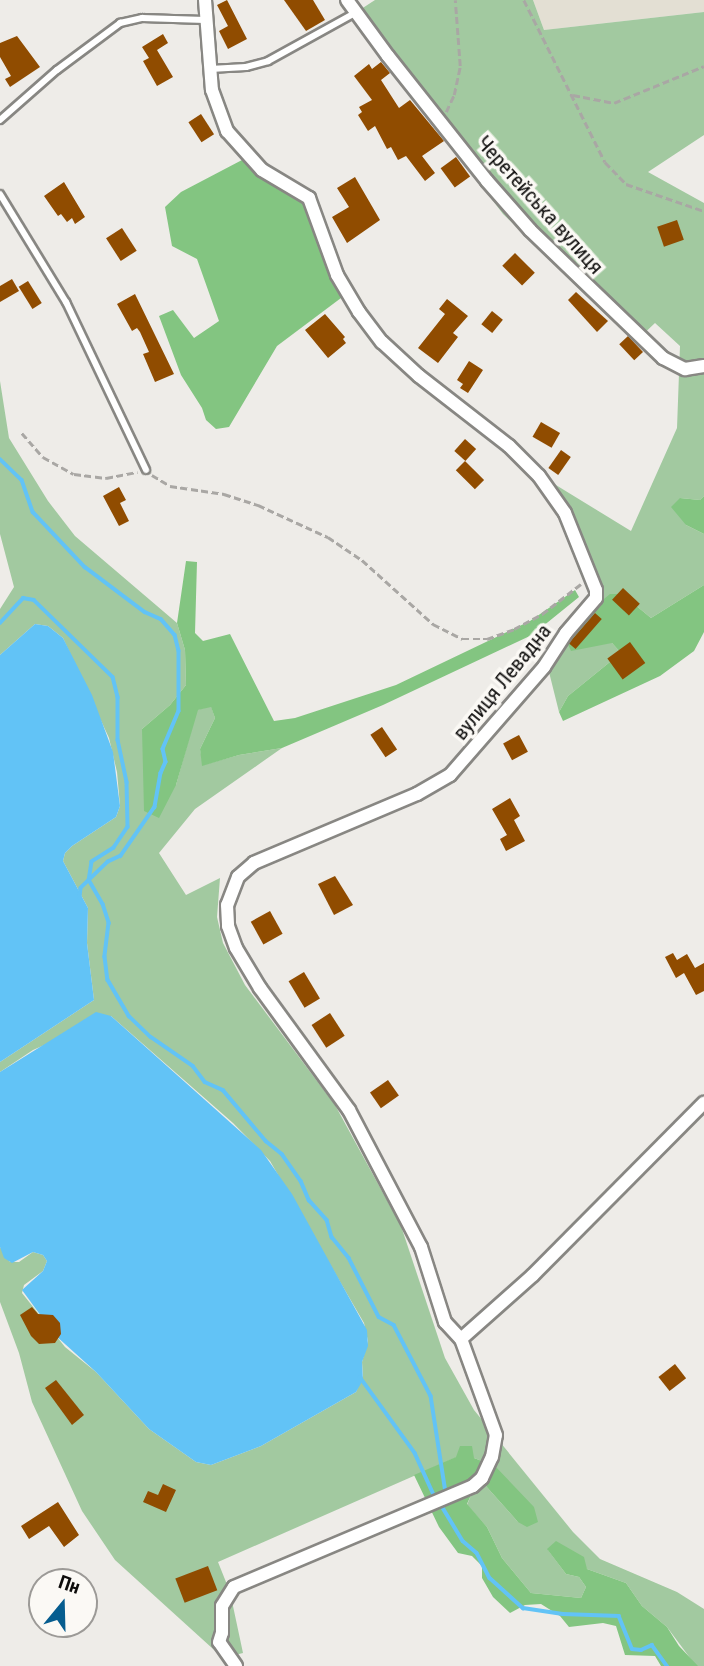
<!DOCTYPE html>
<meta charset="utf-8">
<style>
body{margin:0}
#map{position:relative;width:704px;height:1666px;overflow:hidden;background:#eeece8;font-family:"Roboto Condensed",sans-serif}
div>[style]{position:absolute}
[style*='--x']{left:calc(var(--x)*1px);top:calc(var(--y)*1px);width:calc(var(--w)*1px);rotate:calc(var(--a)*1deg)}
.built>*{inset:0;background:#e3dfd3}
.green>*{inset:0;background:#a2c9a0}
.forest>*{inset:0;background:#83c581}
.water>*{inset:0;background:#62c3f6}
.stream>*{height:3.5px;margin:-1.75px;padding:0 1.75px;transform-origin:1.75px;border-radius:1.75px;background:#62c3f6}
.building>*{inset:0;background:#904c00;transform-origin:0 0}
.path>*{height:2.5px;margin-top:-1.25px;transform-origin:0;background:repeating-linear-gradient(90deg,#a9a7a4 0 7px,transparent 0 10.5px)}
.roads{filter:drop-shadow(2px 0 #888783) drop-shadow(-2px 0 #888783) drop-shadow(0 2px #888783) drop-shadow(0 -2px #888783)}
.service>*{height:6px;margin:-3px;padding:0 3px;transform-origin:3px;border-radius:3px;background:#fff}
.minor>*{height:12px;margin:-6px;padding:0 6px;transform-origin:6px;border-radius:6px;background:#fff}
span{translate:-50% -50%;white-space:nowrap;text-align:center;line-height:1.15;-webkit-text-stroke:7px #fbf9f5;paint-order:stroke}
.street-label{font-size:21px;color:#0d0c0b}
.north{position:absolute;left:28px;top:1568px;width:70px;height:70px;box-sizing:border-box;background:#fbf9f5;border:2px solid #9c9a97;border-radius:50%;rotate:19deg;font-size:19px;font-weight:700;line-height:28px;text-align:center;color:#0d0c0b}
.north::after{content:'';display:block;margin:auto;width:24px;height:32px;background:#065d8f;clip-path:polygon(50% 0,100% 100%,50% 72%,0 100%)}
</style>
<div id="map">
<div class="built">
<i style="clip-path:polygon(533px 0,704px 0,704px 12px,544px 30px)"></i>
</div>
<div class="green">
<i style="clip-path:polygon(375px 0,533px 0,544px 30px,704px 12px,704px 135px,648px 172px,704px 203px,704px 496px,700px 500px,680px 498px,686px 525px,704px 534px,704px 585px,651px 618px,622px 594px,612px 643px,621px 653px,568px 696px,559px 712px,548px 668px,594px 594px,581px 543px,533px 471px,631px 531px,677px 428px,680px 346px,655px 323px,636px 341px,503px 214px,352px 15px)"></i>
<i style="clip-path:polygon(0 381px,9px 438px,48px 501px,75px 536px,177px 623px,185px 650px,186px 685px,170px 705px,142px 729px,176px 785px,197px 710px,211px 706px,215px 718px,200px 749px,203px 765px,239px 755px,282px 748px,195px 809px,159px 853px,186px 895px,220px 878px,217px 917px,223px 943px,245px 985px,335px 1105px,401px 1226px,445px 1358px,474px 1410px,573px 1532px,600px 1559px,677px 1592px,704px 1609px,704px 1666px,696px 1666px,667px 1627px,642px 1606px,626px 1583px,587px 1569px,556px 1542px,548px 1550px,566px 1574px,579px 1577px,586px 1587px,581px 1598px,531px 1593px,502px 1558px,487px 1527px,467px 1505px,471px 1495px,485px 1485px,518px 1522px,495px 1466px,474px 1458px,457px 1457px,218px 1562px,230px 1592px,243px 1653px,223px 1658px,115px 1560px,82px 1511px,32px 1402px,19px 1353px,0 1302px,0 1247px,10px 1262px,19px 1262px,33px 1252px,43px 1255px,47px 1261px,43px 1271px,24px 1285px,22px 1293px,65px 1347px,96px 1372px,149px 1429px,196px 1462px,211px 1465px,261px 1446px,356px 1392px,363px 1376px,362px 1362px,368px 1341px,364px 1323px,270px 1161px,233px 1123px,111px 1016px,33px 1050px,0 1072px,0 1062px,94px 1000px,87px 943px,88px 908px,63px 861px,65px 853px,72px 846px,116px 817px,120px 806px,117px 772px,109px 738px,63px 638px,48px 626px,35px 624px,0 655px,0 609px,14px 587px,0 534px)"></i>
</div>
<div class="forest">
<i style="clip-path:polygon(242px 160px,292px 188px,310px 207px,345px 295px,277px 346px,229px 427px,216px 429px,206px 420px,202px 408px,181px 375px,159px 316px,173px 310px,194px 338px,219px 321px,197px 259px,172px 246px,165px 207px,181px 192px)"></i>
<i style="clip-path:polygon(704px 496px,704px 534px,686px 525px,671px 507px,680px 498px,700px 500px)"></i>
<i style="clip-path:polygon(186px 561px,197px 562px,195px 633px,203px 641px,230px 634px,274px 721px,295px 718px,396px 685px,530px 621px,575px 590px,579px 597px,532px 635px,383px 705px,282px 748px,239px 755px,202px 766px,200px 749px,215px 718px,211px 707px,198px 710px,176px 785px,159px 818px,144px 811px,142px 729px,170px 705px,186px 685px,185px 650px,177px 623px)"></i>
<i style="clip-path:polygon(704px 585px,704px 632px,694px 651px,660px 676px,563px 721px,559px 712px,568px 696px,621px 653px,612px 643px,571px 651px,566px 640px,576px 622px,610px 594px,622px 594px,651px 618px)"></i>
<i style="clip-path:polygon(460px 1446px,472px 1446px,474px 1458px,495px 1466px,534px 1507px,538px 1522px,527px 1527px,518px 1522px,485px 1485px,471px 1495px,467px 1504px,487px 1527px,502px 1558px,531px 1593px,581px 1598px,586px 1587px,579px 1577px,566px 1574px,547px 1549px,556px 1541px,584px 1557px,587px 1569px,626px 1583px,642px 1606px,667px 1627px,679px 1646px,698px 1666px,661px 1666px,655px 1656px,625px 1655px,616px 1626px,603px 1623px,569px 1627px,560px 1616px,541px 1604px,525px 1605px,510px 1613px,493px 1597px,482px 1578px,482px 1566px,472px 1556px,458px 1553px,439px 1527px,414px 1475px,456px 1457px)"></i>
</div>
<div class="water">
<i style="clip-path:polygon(35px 624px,48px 626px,63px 638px,92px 695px,113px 752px,120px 806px,116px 817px,72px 846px,65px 853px,63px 861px,88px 908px,87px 943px,94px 1000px,0 1062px,0 655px)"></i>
<i style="clip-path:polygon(96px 1012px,111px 1016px,261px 1150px,292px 1194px,367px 1330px,368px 1346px,362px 1362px,363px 1380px,356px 1392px,261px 1446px,211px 1465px,196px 1462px,149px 1429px,96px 1372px,55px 1335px,22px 1290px,43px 1271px,47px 1261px,43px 1255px,33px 1252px,12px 1263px,4px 1258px,0 1247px,0 1072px)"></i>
</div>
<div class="stream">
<i style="--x:0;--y:459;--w:30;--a:44"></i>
<i style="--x:22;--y:480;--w:34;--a:71"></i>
<i style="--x:33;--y:512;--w:76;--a:46.6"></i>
<i style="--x:85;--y:567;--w:75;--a:36.9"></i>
<i style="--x:145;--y:612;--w:17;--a:24"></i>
<i style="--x:161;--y:619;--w:21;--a:49"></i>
<i style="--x:175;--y:635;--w:16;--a:76"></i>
<i style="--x:179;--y:651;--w:60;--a:90"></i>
<i style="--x:179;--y:711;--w:41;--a:112.8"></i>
<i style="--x:163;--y:749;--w:13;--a:77"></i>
<i style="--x:166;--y:762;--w:12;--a:114"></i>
<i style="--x:161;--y:773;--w:35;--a:100"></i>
<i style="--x:155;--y:807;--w:60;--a:124.8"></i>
<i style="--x:121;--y:856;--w:14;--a:155"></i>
<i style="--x:108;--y:862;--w:37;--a:136"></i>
<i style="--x:81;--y:888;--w:10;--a:96"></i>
<i style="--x:0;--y:623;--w:34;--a:-47"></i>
<i style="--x:23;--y:598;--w:11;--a:10"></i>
<i style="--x:34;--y:600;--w:110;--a:44.3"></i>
<i style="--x:113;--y:677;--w:21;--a:76"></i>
<i style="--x:118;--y:697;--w:43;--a:90"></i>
<i style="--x:118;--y:740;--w:43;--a:77.9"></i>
<i style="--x:127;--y:782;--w:45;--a:88.7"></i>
<i style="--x:128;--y:827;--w:25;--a:124"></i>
<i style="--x:114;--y:848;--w:26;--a:148"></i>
<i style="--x:92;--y:862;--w:18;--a:99"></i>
<i style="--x:89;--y:880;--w:28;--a:60"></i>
<i style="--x:103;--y:904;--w:20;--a:72"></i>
<i style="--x:109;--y:923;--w:34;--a:97"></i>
<i style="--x:105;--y:957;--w:23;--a:83"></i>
<i style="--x:108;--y:980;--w:42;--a:59.7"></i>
<i style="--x:129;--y:1016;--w:30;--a:44"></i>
<i style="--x:151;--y:1037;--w:51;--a:34.6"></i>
<i style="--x:193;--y:1066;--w:20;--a:53"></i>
<i style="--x:205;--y:1082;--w:20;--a:24"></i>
<i style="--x:223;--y:1090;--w:67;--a:49.9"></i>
<i style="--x:266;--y:1141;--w:21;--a:39"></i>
<i style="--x:282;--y:1154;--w:33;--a:55"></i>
<i style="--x:301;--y:1181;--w:21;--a:67"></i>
<i style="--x:309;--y:1200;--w:27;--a:48"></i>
<i style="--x:327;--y:1220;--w:18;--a:74"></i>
<i style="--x:332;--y:1237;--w:27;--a:51"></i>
<i style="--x:349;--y:1258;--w:66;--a:63"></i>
<i style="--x:379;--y:1317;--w:17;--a:28"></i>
<i style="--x:394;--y:1325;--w:80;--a:62.5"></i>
<i style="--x:431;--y:1396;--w:98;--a:81.2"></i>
<i style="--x:360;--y:1377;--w:94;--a:54.1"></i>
<i style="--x:415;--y:1453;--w:48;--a:65.6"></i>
<i style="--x:440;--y:1503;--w:44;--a:58.8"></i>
<i style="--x:463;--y:1541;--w:18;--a:41"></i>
<i style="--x:477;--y:1553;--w:28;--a:63"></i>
<i style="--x:490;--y:1578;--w:45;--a:42.3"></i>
<i style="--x:523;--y:1608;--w:40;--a:8.5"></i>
<i style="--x:563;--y:1614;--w:56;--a:2"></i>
<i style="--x:619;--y:1616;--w:35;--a:68"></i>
<i style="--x:632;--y:1649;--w:9;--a:6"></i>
<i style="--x:641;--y:1650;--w:12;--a:-24"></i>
<i style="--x:652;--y:1645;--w:26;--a:54"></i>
</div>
<div class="building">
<i style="clip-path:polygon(227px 0,247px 39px,228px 49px,219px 31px,228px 26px,217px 5px)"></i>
<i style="clip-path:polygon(284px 0,313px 0,325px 20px,306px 31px)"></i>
<i style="clip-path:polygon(163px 34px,168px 43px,157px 50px,173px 77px,157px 86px,143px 61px,149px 58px,142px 47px)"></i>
<i style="clip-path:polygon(17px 36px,40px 67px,10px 87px,5px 79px,11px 76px,0 57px,0 43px)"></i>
<i style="clip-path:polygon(381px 62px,390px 73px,381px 80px,399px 108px,410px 100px,444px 141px,422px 156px,435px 173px,425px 181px,406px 156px,398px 160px,391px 147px,387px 149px,375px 126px,368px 131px,358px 115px,362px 112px,359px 107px,372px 100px,354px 76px,369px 64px,372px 69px)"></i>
<i style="left:201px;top:114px;width:24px;height:15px;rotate:57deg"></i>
<i style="left:456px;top:157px;width:24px;height:19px;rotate:54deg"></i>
<i style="clip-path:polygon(355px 177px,380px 220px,347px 243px,332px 217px,349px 207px,337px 188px)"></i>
<i style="clip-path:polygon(64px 182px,85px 217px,75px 224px,72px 218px,67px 222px,61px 214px,58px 216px,44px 196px)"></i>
<i style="left:677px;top:220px;width:21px;height:21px;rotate:71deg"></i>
<i style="left:122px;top:228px;width:27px;height:19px;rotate:57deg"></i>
<i style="left:515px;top:253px;width:28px;height:18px;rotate:45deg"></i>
<i style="clip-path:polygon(12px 279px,19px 291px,0 302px,0 286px)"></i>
<i style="left:28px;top:281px;width:26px;height:11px;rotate:58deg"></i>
<i style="clip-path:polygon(576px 292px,608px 321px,597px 332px,568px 300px)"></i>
<i style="clip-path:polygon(135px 294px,174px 374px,155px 382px,143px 354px,149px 352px,140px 332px,137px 328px,132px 331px,117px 304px)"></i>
<i style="clip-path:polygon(447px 299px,468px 316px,453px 333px,458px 337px,438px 363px,418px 348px,445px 314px,439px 309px)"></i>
<i style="left:492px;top:311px;width:14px;height:17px;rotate:39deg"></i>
<i style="clip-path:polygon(325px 314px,345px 337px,343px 339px,346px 343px,328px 358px,305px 330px)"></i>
<i style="left:628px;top:336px;width:22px;height:12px;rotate:47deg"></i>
<i style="clip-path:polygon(469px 361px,483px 370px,468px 393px,460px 388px,463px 384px,457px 380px)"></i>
<i style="left:541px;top:422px;width:22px;height:17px;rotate:30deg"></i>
<i style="left:465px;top:439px;width:15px;height:16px;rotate:42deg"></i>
<i style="left:561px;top:450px;width:12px;height:22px;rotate:35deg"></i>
<i style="left:465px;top:461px;width:27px;height:13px;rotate:45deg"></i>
<i style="clip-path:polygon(119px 487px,126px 500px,120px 503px,129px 521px,119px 526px,103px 496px)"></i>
<i style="left:623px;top:588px;width:23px;height:16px;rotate:43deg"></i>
<i style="left:595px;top:613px;width:9px;height:40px;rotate:41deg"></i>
<i style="left:630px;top:642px;width:26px;height:28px;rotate:54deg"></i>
<i style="left:382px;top:727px;width:27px;height:14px;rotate:56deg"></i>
<i style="left:519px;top:735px;width:19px;height:18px;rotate:62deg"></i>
<i style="clip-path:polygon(510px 798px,520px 816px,514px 820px,525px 841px,506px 851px,500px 839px,507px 835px,492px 809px)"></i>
<i style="clip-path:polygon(335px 876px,353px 905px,334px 915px,318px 884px)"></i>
<i style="left:270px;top:911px;width:26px;height:22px;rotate:61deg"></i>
<i style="clip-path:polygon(673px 953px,677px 960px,687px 954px,695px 968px,704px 963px,704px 991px,696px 995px,684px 973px,676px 978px,665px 957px)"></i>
<i style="left:304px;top:972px;width:31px;height:18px;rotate:59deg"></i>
<i style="left:330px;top:1013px;width:27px;height:22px;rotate:57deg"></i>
<i style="left:388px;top:1080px;width:19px;height:22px;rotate:55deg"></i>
<i style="clip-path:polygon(32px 1307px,38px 1314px,53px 1315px,60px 1323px,61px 1334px,55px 1343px,39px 1344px,31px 1336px,20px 1315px)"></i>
<i style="left:675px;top:1364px;width:18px;height:21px;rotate:52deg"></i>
<i style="clip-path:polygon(56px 1380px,84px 1415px,72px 1425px,45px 1388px)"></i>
<i style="clip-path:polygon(163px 1484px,176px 1490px,166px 1512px,143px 1502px,148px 1491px,158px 1495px)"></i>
<i style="clip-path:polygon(58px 1502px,79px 1535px,64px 1547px,49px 1526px,29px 1539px,21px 1526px)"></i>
<i style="left:208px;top:1566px;width:26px;height:35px;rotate:69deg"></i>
</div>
<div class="path">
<i style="--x:524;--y:0;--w:181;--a:63.4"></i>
<i style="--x:605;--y:162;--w:30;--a:46"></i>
<i style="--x:626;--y:184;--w:83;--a:19.1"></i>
<i style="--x:573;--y:95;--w:42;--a:11"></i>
<i style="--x:614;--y:103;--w:97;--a:-22.3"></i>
<i style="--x:446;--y:112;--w:19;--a:-65"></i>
<i style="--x:454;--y:95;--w:30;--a:-78"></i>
<i style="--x:460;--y:66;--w:66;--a:-94.3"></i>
<i style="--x:22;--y:433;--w:32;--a:49"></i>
<i style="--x:43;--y:457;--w:35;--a:29"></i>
<i style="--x:74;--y:474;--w:32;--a:7"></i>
<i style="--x:106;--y:478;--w:32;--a:-11"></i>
<i style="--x:152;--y:475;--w:21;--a:31"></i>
<i style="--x:170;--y:486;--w:55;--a:8.4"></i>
<i style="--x:224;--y:494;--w:36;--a:18"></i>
<i style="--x:258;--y:505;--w:77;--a:24.6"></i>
<i style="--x:328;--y:537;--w:41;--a:34.1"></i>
<i style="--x:362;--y:560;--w:96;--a:42"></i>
<i style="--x:433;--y:624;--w:33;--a:27"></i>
<i style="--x:462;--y:639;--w:25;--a:0"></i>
<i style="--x:487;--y:639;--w:29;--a:-20"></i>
<i style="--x:514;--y:629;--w:32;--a:-28"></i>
<i style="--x:542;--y:614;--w:49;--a:-37.6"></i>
</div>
<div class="roads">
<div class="service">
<i style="--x:210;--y:69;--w:36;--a:-3"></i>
<i style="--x:246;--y:67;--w:23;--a:-15"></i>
<i style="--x:268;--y:61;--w:99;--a:-28.9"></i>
<i style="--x:0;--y:120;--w:76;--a:-41.3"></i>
<i style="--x:57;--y:70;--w:79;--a:-36.7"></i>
<i style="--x:120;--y:23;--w:23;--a:-13"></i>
<i style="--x:142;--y:18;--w:63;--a:1.8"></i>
<i style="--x:0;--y:194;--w:127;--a:58.6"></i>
<i style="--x:66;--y:302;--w:186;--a:64.5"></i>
</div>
<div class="minor">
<i style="--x:205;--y:0;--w:90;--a:85.6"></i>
<i style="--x:212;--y:90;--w:44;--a:69.9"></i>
<i style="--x:227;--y:131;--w:52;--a:48.1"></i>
<i style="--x:262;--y:170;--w:55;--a:30.8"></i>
<i style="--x:309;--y:198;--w:82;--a:70"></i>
<i style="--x:337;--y:275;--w:43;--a:59.3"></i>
<i style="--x:359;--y:312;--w:38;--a:53"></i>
<i style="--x:382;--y:342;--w:50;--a:42.6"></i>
<i style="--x:419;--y:376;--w:114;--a:37.9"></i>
<i style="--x:509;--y:446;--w:42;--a:45"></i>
<i style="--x:539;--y:476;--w:45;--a:54.9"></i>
<i style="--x:565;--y:513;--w:83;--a:68.1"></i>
<i style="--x:596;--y:590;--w:8;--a:90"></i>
<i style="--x:596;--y:598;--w:46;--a:130.6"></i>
<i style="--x:566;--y:633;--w:40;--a:122.9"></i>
<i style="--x:544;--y:667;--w:143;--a:131"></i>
<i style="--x:450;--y:775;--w:38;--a:150"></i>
<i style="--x:417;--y:794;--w:177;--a:157.1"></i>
<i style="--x:254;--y:863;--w:21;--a:139"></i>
<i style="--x:238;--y:877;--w:30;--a:111"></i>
<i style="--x:227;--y:905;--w:21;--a:87"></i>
<i style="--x:228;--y:926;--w:23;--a:70"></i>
<i style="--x:236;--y:948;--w:47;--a:59"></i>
<i style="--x:260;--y:988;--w:151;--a:53.9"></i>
<i style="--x:349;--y:1110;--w:155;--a:62.3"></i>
<i style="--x:421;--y:1247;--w:79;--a:72.3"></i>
<i style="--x:445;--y:1322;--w:23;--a:47"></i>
<i style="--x:347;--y:0;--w:69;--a:53.8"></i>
<i style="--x:388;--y:56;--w:159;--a:51.6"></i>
<i style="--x:487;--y:181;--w:65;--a:48.7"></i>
<i style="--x:530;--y:230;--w:185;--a:43.9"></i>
<i style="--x:663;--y:358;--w:25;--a:27"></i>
<i style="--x:685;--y:369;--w:19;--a:-9"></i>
<i style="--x:236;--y:1666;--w:29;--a:-125"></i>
<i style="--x:219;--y:1642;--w:9;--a:-72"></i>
<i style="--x:222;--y:1633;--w:27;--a:-90"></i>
<i style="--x:222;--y:1606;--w:22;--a:-58"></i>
<i style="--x:234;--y:1587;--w:259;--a:-22.9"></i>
<i style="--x:473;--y:1486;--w:12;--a:-42"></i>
<i style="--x:482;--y:1478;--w:23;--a:-65"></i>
<i style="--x:492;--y:1457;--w:22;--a:-80"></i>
<i style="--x:496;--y:1435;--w:102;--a:-110"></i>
<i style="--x:461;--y:1339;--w:96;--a:-41.6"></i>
<i style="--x:533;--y:1275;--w:243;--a:-45.2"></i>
</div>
</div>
<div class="street-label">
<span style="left:540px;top:205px;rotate:48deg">Черетейська вулиця</span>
<span style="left:502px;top:682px;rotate:-51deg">вулиця Левадна</span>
</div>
<div class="north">Пн</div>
</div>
